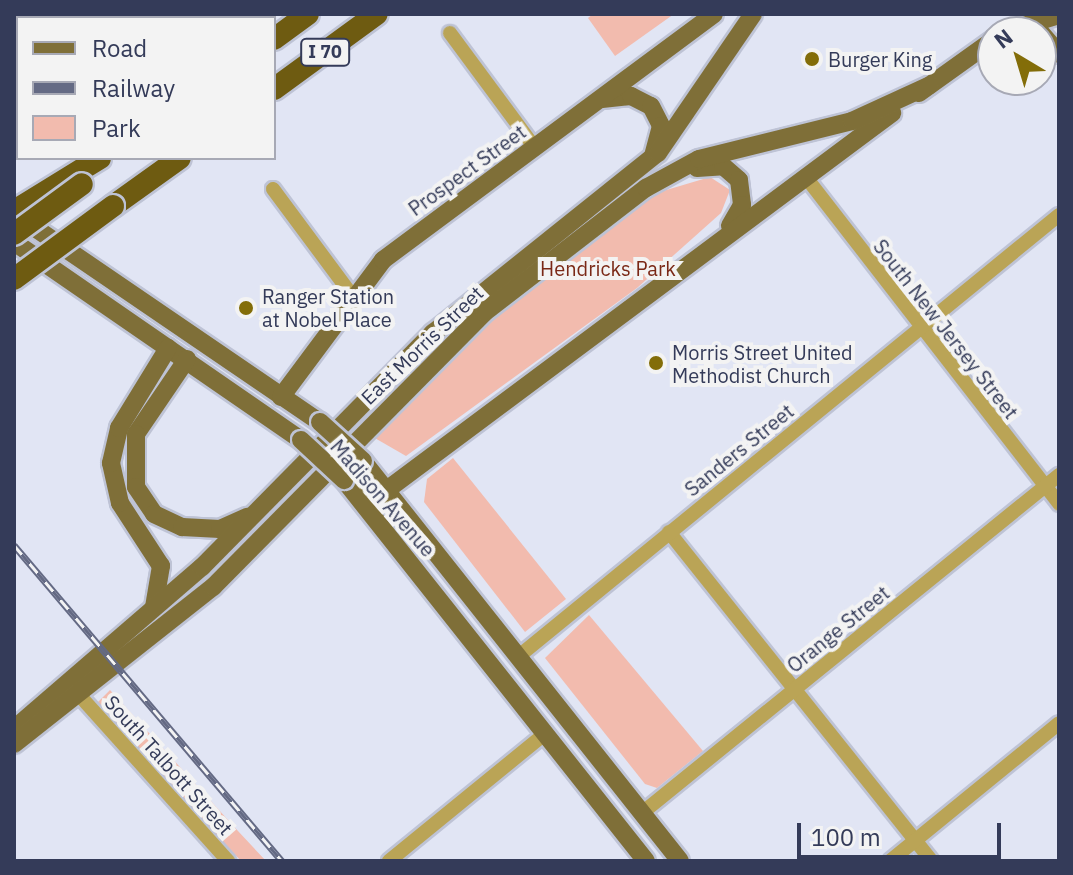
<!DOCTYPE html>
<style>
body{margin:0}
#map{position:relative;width:1073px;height:875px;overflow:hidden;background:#e1e5f4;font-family:"IBM Plex Sans",sans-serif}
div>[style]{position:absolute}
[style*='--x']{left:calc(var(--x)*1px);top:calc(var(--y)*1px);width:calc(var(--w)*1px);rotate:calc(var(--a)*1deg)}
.built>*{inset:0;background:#d3dcfd}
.green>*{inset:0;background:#f2bbae}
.roads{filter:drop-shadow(2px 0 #bec3d5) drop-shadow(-2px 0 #bec3d5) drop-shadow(0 2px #bec3d5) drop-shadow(0 -2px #bec3d5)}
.minor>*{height:14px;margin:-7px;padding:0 7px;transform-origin:7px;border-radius:7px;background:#baa456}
.major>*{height:18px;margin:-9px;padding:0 9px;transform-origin:9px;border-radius:9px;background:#7f6f38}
.highway>*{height:22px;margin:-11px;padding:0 11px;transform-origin:11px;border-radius:11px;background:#6e5b11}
.rail>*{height:7px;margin-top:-3.5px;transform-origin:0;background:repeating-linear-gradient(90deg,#f3f3f3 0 12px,#646a84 0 24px);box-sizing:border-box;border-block:2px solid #646a84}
.bridges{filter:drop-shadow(2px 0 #bec3d5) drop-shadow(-2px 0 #bec3d5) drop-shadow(0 2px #bec3d5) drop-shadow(0 -2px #bec3d5)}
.major-bridge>*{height:18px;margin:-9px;padding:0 9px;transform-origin:9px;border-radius:9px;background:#7f6f38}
.highway-bridge>*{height:22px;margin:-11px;padding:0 11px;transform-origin:11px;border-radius:11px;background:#6e5b11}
.dots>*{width:22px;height:22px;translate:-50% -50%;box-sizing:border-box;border:4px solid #f3f3f3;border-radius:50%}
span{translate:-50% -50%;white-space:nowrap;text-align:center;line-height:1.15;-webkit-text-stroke:8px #f3f3f3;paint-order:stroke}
.shield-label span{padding:2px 6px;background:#f3f3f3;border:2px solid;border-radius:6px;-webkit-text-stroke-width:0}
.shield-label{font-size:18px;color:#343b59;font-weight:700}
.poi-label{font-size:20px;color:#343b59}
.left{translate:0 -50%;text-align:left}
.street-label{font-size:20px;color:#343b59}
.park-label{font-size:20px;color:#7a2816}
.frame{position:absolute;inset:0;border:16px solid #343b59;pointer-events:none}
.legend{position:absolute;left:16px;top:16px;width:260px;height:144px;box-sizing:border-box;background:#f3f3f3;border:2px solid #a7a9b5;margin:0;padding:10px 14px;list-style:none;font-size:24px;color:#343b59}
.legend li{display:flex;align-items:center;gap:16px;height:40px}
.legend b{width:40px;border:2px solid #a7a9b5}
.north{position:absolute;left:977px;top:16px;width:80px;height:80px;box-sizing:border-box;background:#f3f3f3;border:2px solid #a7a9b5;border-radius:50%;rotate:322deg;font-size:22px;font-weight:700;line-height:32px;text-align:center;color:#343b59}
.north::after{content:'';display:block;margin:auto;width:28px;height:36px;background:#836d09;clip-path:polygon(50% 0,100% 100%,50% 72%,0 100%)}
.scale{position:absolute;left:797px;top:823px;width:204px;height:36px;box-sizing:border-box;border:4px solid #343b59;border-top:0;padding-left:10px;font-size:24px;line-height:28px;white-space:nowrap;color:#343b59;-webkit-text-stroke:6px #f3f3f3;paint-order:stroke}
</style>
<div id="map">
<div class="built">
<i style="clip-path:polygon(14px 14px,118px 14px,18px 18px,14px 73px)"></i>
</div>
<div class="green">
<i style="clip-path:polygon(593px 14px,674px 14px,615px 56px,588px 18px)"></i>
<i style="clip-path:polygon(710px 177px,730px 190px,721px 213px,637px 288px,406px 456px,373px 437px,518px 296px,653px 194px)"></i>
<i style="clip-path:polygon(453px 458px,566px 599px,525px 632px,424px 502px,427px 479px)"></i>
<i style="clip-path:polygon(589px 615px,703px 751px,657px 788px,645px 784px,545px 658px)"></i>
<i style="clip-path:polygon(110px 690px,238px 831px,266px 861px,241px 861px,154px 769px,96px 704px)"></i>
</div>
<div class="roads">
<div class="minor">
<i style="--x:84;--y:18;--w:9;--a:-27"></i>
<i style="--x:450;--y:33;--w:143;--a:53.5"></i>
<i style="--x:14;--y:53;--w:4;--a:-27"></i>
<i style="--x:805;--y:176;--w:415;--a:52.2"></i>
<i style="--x:273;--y:189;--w:131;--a:53.4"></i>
<i style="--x:669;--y:532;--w:421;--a:51.4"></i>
<i style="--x:519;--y:656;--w:697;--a:-39.24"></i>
<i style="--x:80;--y:696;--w:222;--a:48.1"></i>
<i style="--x:642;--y:813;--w:537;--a:-39.03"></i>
<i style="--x:389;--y:861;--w:203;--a:-39.2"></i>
<i style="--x:890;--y:861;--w:218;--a:-39.2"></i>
</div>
<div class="major">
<i style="--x:1004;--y:32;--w:58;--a:-17.2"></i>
<i style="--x:1041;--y:33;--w:28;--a:49"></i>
<i style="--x:919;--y:93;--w:91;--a:-35.6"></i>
<i style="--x:602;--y:99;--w:29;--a:-6"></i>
<i style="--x:631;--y:96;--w:22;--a:27"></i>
<i style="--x:651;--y:106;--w:22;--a:63"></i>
<i style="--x:661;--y:126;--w:30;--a:105"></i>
<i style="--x:697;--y:168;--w:26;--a:-4"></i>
<i style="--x:723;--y:166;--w:21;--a:41"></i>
<i style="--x:739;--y:180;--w:25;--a:83"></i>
<i style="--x:742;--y:205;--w:24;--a:120"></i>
<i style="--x:19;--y:217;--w:364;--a:34.3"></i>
<i style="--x:14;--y:242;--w:349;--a:34.6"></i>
<i style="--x:187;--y:359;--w:91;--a:124.2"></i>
<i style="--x:136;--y:434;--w:53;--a:90"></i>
<i style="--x:136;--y:487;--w:32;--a:56"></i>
<i style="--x:154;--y:514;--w:31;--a:25"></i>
<i style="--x:182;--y:527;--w:38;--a:3"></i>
<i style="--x:220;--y:529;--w:30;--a:-24"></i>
<i style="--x:281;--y:397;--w:171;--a:-53.3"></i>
<i style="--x:383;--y:260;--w:412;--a:-36.6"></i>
<i style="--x:363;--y:461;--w:510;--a:51.6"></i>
<i style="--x:344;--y:480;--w:486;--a:51.6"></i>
<i style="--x:388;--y:489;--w:629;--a:-36.72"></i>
<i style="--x:154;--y:607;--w:42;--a:-80.3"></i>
<i style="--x:161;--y:566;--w:75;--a:-123.1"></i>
<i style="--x:120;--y:503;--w:41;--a:-102.7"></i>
<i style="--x:111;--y:463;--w:36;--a:-77"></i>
<i style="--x:119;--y:428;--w:94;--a:-58.5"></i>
<i style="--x:14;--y:729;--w:248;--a:-40.8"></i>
<i style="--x:202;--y:567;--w:329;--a:-45.4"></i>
<i style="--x:433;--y:333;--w:288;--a:-38.7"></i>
<i style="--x:658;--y:153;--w:168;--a:-55.6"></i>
<i style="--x:14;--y:744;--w:253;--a:-38.3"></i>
<i style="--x:213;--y:587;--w:385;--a:-45.3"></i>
<i style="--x:484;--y:313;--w:205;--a:-37.7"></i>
<i style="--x:646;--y:188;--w:60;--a:-28.7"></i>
<i style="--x:699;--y:159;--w:158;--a:-13.9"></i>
<i style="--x:852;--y:121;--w:84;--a:-24.7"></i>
</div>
<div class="highway">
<i style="--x:274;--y:39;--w:42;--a:-36.3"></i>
<i style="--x:274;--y:89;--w:127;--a:-36.1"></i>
<i style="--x:113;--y:206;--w:82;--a:-35.6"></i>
<i style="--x:14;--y:211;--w:101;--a:-31.6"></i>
</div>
</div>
<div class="rail">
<i style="--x:14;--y:545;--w:414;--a:49.7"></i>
</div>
<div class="bridges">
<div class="major-bridge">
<i style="--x:320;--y:422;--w:58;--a:42.2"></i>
<i style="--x:301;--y:440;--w:59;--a:42.9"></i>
</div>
<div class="highway-bridge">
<i style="--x:14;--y:234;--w:84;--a:-36.3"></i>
<i style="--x:14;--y:279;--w:123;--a:-36.4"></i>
</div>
</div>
<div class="dots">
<i style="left:812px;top:59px;background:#836d09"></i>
<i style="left:246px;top:308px;background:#836d09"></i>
<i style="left:656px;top:363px;background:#836d09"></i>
</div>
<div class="shield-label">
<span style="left:325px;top:52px">I 70</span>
</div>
<div class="poi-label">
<span class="left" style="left:828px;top:59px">Burger King</span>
<span class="left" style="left:262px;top:308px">Ranger Station<br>at Nobel Place</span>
<span class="left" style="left:672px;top:364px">Morris Street United<br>Methodist Church</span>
</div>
<div class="street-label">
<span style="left:467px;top:170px;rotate:-36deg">Prospect Street</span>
<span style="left:946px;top:329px;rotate:52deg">South New Jersey Street</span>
<span style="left:422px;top:345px;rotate:-44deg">East Morris Street</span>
<span style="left:739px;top:450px;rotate:-39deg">Sanders Street</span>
<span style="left:383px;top:498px;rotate:49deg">Madison Avenue</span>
<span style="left:838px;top:629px;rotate:-39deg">Orange Street</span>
<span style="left:169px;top:765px;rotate:48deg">South Talbott Street</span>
</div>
<div class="park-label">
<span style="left:608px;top:268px">Hendricks Park</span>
</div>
<div class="frame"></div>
<ul class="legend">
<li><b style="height:10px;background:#7f6f38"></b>Road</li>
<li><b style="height:10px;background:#646a84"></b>Railway</li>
<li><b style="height:22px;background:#f2bbae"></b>Park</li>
</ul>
<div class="north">N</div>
<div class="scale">100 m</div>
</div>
